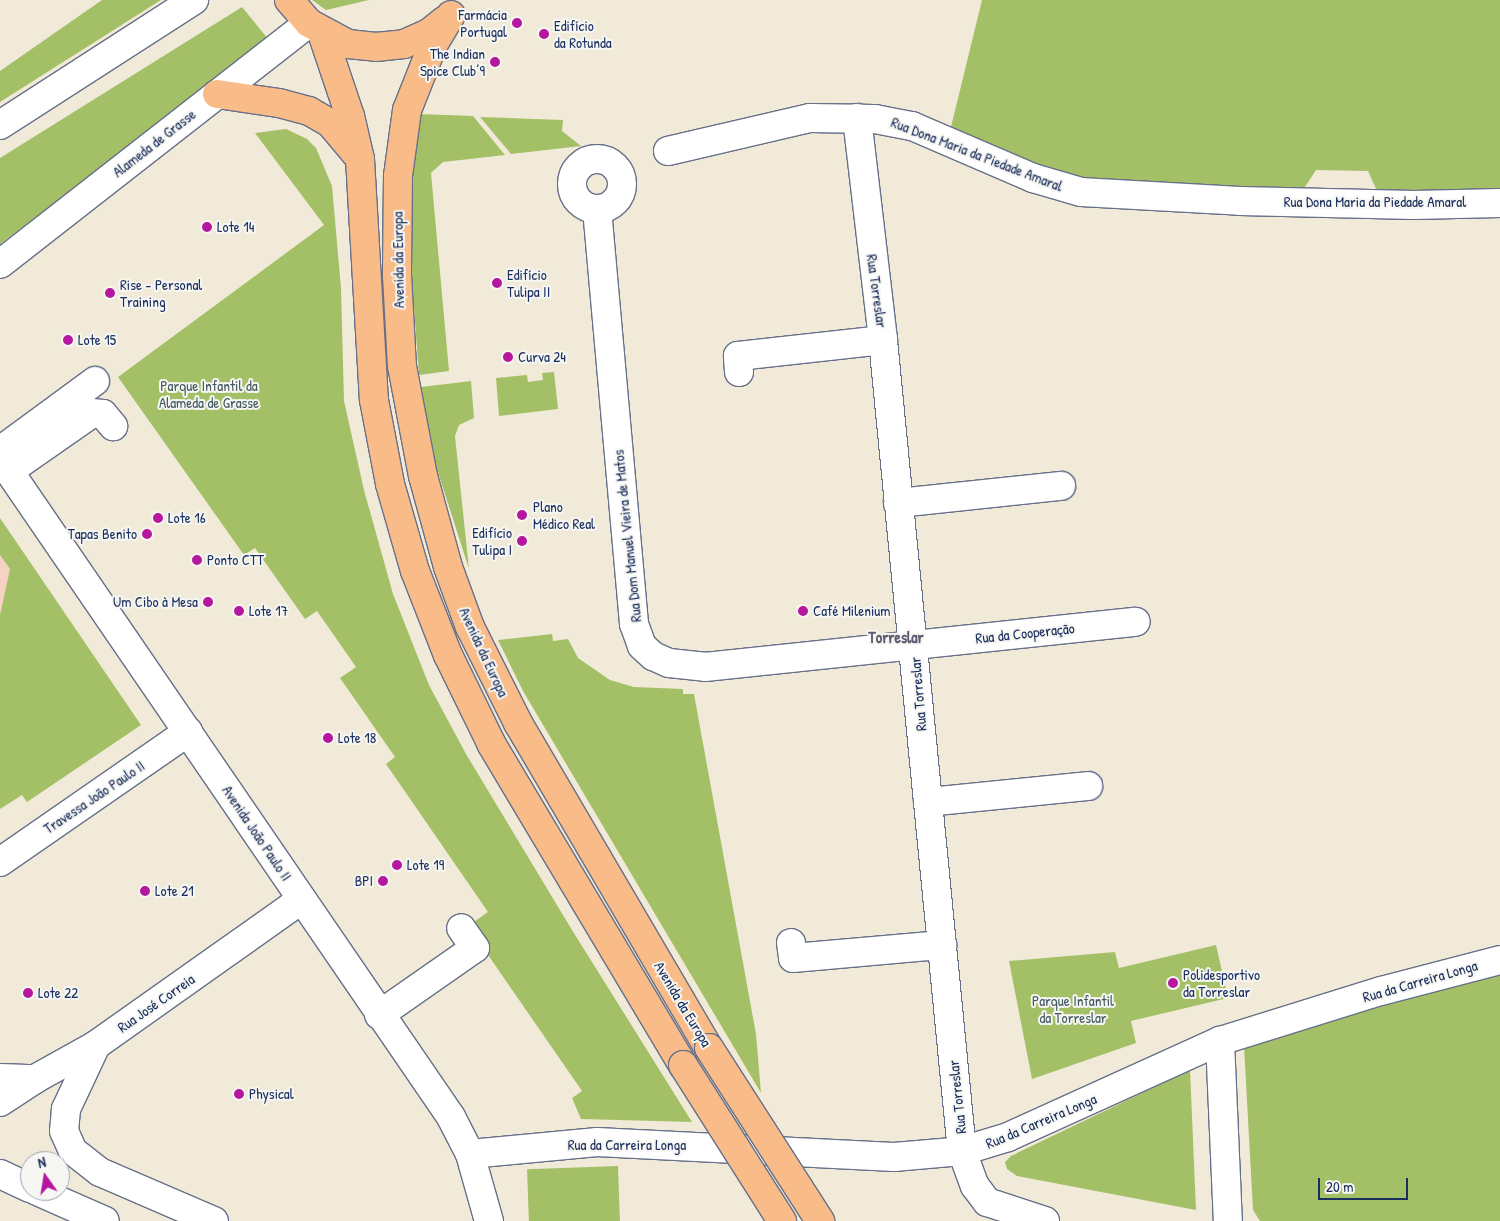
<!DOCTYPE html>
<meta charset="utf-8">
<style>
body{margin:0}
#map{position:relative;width:1500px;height:1221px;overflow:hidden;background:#f2ead8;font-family:"Patrick Hand",sans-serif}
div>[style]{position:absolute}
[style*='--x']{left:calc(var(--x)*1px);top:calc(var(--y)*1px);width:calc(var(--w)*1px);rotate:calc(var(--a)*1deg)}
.built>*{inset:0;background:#f6d2c4}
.green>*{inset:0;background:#a4c067;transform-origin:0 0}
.roads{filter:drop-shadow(1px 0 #667089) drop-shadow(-1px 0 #667089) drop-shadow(0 1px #667089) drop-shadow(0 -1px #667089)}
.minor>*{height:28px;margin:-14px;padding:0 14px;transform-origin:14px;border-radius:14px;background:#fff}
.minor>.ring{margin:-14px;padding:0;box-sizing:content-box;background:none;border:28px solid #fff;border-radius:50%}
.major>*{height:28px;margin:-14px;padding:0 14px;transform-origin:14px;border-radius:14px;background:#f9bc89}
.bridges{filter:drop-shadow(1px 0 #667089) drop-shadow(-1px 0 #667089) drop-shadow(0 1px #667089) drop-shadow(0 -1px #667089)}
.major-bridge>*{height:28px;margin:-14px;padding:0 14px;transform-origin:14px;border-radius:14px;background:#f9bc89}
.dots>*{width:14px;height:14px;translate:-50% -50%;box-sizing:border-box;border:2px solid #f6f6f2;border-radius:50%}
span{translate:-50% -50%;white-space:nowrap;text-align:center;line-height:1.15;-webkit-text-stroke:4px #f6f6f2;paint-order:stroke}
.poi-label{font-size:15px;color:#1b2f5e}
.right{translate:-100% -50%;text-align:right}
.left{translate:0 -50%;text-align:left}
.street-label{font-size:15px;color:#1b2f5e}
.park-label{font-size:15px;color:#445a61}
.neighbourhood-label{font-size:16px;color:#625c73;font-weight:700}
.north{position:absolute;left:20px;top:1151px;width:50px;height:50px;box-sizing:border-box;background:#f6f6f2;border:1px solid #9ea6b7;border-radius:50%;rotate:347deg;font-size:14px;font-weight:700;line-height:20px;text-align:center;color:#1b2f5e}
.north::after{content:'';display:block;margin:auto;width:18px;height:22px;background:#b5179e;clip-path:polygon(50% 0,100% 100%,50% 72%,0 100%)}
.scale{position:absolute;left:1318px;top:1178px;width:90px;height:22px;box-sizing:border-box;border:2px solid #1b2f5e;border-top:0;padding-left:6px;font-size:15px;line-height:18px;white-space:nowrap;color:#1b2f5e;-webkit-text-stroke:4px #f6f6f2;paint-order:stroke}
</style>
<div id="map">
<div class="built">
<i style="clip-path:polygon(0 555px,10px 569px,0 615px)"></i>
</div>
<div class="green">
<i style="clip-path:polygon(102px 0,161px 0,0 102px,0 71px)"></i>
<i style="clip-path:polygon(312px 0,369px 0,326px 10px)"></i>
<i style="clip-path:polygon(982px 0,1500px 0,1500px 192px,1377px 191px,1368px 171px,1316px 170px,1303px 190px,1178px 188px,1088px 181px,1042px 168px,951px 127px)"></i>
<i style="clip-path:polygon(242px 7px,269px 40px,0 244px,0 158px)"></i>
<i style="clip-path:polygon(418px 114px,473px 116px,505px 155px,443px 162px,431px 173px,449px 371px,419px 375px,407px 216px)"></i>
<i style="clip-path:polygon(480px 117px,563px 120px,562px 131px,581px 146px,511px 154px)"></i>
<i style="clip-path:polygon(286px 129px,307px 139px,316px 148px,332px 186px,341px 288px,344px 401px,364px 490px,393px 594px,429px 685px,466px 754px,572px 930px,692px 1122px,581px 1119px,572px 1098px,582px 1091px,468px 926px,488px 912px,386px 764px,395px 757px,340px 678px,356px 667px,317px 611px,305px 619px,255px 548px,244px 555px,118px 377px,324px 225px,255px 133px)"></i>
<i style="clip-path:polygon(554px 372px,558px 409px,499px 416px,496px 378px,527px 375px,528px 382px,543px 380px,542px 373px)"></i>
<i style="clip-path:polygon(471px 381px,474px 418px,459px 425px,455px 436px,469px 569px,436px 466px,421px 387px)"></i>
<i style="clip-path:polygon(0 518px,141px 725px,27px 802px,22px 795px,0 809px,0 615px,10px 569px,0 555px)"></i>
<i style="clip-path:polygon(552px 634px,553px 641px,568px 639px,578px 658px,610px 680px,634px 687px,683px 689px,683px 694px,694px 694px,756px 1034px,761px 1093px,523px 691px,498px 640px)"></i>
<i style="clip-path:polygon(1216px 945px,1228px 998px,1131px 1021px,1136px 1043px,1032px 1079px,1009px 961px,1115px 952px,1119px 968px)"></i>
<i style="clip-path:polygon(1500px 972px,1500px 1221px,1260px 1221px,1253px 1210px,1244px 1046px,1404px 997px)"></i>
<i style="clip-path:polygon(1190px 1070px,1196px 1210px,1017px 1176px,1007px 1169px,1005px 1162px,1011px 1156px)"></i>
<i style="left:618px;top:1166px;width:55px;height:91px;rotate:88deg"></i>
</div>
<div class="roads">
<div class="minor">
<i style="--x:857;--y:118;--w:224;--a:83.3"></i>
<i style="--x:883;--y:340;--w:815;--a:84.44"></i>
<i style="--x:962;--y:1151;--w:37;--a:70"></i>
<i style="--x:975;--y:1186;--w:20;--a:53"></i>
<i style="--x:987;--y:1202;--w:61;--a:18.1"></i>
<i style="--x:0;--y:125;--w:231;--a:-32.8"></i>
<i style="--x:668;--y:151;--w:146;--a:-13.1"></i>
<i style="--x:810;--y:118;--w:65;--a:0.9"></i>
<i style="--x:875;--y:119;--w:38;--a:11"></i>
<i style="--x:912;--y:126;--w:132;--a:23.3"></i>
<i style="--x:1033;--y:178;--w:50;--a:16.3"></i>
<i style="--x:1081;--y:192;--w:159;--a:3.2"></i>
<i style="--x:1240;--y:201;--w:174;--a:1.3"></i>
<i style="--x:1414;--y:205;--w:86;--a:-1.3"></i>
<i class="ring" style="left:572px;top:159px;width:22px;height:22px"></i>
<i style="--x:597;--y:209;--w:417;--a:84.9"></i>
<i style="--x:634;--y:624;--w:23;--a:70"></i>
<i style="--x:642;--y:646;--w:15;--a:42"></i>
<i style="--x:653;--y:656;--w:17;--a:24"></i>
<i style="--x:669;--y:663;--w:36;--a:6"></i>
<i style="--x:705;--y:667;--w:433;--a:-6"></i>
<i style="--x:0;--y:264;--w:392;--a:-38"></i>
<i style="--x:739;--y:372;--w:16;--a:-94"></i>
<i style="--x:738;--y:356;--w:146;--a:-6.3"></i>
<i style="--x:0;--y:451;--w:118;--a:-36.4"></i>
<i style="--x:0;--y:458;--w:799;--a:55.61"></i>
<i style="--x:451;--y:1117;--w:42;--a:62.8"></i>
<i style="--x:470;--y:1154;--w:70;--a:74.2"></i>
<i style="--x:9;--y:471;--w:101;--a:-34.9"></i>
<i style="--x:92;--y:413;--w:11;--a:5"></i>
<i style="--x:103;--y:414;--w:16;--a:50"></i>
<i style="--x:898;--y:503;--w:164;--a:-6"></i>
<i style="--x:928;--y:802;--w:161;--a:-5.7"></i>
<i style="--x:0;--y:862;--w:229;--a:-34.7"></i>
<i style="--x:791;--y:943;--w:15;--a:82"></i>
<i style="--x:793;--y:958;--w:150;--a:-5"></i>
<i style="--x:379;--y:1015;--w:117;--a:-34.9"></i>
<i style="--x:475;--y:948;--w:24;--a:-125"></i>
<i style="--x:1220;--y:1041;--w:180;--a:87.5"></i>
<i style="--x:96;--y:1045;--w:71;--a:115.1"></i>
<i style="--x:66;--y:1109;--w:22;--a:95"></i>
<i style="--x:64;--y:1131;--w:22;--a:66"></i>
<i style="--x:73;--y:1151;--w:34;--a:38"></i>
<i style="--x:100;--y:1172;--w:124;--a:23.3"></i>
<i style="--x:0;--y:1078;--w:35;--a:2"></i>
<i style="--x:35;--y:1079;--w:70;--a:-29.1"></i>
<i style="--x:96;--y:1045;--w:252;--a:-35.3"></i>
<i style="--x:0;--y:1102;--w:42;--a:-33.3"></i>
<i style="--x:470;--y:1154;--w:128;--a:-5.4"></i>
<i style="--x:597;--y:1142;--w:297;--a:2.9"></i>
<i style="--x:894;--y:1157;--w:68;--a:-5"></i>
<i style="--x:962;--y:1151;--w:48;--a:-16.9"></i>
<i style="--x:1008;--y:1137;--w:233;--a:-24.4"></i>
<i style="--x:1220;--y:1041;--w:169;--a:-17.3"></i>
<i style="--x:1381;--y:991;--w:123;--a:-14.6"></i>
<i style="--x:0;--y:1174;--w:33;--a:25"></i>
<i style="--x:37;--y:1191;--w:74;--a:23.8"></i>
</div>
<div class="major">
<i style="--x:289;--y:0;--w:30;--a:49"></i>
<i style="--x:309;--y:23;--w:44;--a:28.3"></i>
<i style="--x:348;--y:44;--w:28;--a:6"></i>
<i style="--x:376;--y:47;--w:28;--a:-6"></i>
<i style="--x:404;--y:44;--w:27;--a:-24"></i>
<i style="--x:429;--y:33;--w:21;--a:-39"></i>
<i style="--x:451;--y:15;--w:37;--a:121"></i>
<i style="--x:432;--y:47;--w:68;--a:111.6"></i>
<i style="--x:407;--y:110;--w:67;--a:97.8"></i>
<i style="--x:398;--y:176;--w:99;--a:90.6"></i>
<i style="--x:397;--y:275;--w:91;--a:86.9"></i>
<i style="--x:402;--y:366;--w:112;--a:79.2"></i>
<i style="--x:423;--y:476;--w:94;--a:74.6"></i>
<i style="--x:448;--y:567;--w:64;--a:69.9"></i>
<i style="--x:470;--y:627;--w:107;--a:63.4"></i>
<i style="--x:518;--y:723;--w:377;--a:59.6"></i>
<i style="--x:322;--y:33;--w:88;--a:71.4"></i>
<i style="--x:350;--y:116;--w:44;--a:76.9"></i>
<i style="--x:360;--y:159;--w:241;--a:86.7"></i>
<i style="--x:374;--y:400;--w:86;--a:79.2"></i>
<i style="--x:390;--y:484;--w:91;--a:74"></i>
<i style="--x:415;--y:571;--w:90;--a:68.6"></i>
<i style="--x:448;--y:655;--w:100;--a:63.9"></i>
<i style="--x:492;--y:745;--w:373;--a:59.2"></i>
<i style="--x:217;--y:94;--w:63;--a:8.3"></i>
<i style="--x:279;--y:103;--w:31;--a:15"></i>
<i style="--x:309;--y:111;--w:24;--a:30"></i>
<i style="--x:330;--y:123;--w:40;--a:50"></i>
</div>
</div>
<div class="bridges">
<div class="major-bridge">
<i style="--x:709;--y:1048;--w:206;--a:57.3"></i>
<i style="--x:683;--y:1065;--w:185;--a:57.6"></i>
</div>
</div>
<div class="dots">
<i style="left:517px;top:23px;background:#b5179e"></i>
<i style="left:544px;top:34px;background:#b5179e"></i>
<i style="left:495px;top:62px;background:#b5179e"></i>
<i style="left:207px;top:227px;background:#b5179e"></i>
<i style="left:497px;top:283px;background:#b5179e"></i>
<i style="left:110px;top:293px;background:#b5179e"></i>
<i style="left:68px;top:340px;background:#b5179e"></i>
<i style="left:508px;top:357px;background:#b5179e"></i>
<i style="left:522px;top:515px;background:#b5179e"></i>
<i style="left:158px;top:518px;background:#b5179e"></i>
<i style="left:147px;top:534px;background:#b5179e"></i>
<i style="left:522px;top:541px;background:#b5179e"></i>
<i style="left:197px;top:560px;background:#b5179e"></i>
<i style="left:208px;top:602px;background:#b5179e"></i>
<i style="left:239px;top:611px;background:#b5179e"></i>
<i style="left:803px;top:611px;background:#b5179e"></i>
<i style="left:328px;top:738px;background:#b5179e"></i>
<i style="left:397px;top:865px;background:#b5179e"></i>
<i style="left:383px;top:881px;background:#b5179e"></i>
<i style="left:145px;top:891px;background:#b5179e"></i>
<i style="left:1173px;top:983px;background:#b5179e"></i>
<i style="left:28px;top:993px;background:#b5179e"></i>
<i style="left:239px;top:1094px;background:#b5179e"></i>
</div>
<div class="poi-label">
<span class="right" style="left:507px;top:23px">Farmácia<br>Portugal</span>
<span class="left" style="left:554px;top:34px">Edifício<br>da Rotunda</span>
<span class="right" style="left:485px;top:62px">The Indian<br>Spice Club’9</span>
<span class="left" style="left:217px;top:227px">Lote 14</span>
<span class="left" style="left:507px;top:283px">Edifício<br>Tulipa II</span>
<span class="left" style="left:120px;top:293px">Rise - Personal<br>Training</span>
<span class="left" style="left:78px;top:340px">Lote 15</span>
<span class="left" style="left:518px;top:357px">Curva 24</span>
<span class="left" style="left:533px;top:515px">Plano<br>Médico Real</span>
<span class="left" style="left:168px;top:518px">Lote 16</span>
<span class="right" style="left:512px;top:541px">Edifício<br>Tulipa I</span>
<span class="right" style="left:137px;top:534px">Tapas Benito</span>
<span class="left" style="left:207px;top:560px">Ponto CTT</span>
<span class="right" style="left:198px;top:602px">Um Cibo à Mesa</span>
<span class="left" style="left:249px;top:611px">Lote 17</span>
<span class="left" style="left:813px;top:611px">Café Milenium</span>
<span class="left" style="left:338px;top:738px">Lote 18</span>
<span class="left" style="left:407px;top:865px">Lote 19</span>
<span class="right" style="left:373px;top:881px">BPI</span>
<span class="left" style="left:155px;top:891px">Lote 21</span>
<span class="left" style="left:1183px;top:983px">Polidesportivo<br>da Torreslar</span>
<span class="left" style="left:38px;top:993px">Lote 22</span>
<span class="left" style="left:249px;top:1094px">Physical</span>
</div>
<div class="street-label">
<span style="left:154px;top:143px;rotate:-38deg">Alameda de Grasse</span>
<span style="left:977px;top:154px;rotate:21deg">Rua Dona Maria da Piedade Amaral</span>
<span style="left:1375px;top:202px">Rua Dona Maria da Piedade Amaral</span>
<span style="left:398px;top:260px;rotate:-91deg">Avenida da Europa</span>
<span style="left:877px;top:291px;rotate:82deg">Rua Torreslar</span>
<span style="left:627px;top:536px;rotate:-96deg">Rua Dom Manuel Vieira de Matos</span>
<span style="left:1025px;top:633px;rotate:-6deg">Rua da Cooperação</span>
<span style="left:484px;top:652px;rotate:65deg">Avenida da Europa</span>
<span style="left:918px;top:694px;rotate:-95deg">Rua Torreslar</span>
<span style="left:94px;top:797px;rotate:-34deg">Travessa João Paulo II</span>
<span style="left:257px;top:833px;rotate:56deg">Avenida João Paulo II</span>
<span style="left:1420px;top:981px;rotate:-16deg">Rua da Carreira Longa</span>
<span style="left:156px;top:1003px;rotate:-35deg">Rua José Correia</span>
<span style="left:683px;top:1004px;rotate:59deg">Avenida da Europa</span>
<span style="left:957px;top:1097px;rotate:-96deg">Rua Torreslar</span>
<span style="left:1041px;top:1121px;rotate:-23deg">Rua da Carreira Longa</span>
<span style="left:627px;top:1145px">Rua da Carreira Longa</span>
</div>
<div class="park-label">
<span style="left:209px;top:394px">Parque Infantil da<br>Alameda de Grasse</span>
<span style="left:1073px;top:1009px">Parque Infantil<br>da Torreslar</span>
</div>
<div class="neighbourhood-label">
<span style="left:896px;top:637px">Torreslar</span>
</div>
<div class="north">N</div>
<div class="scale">20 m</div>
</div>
